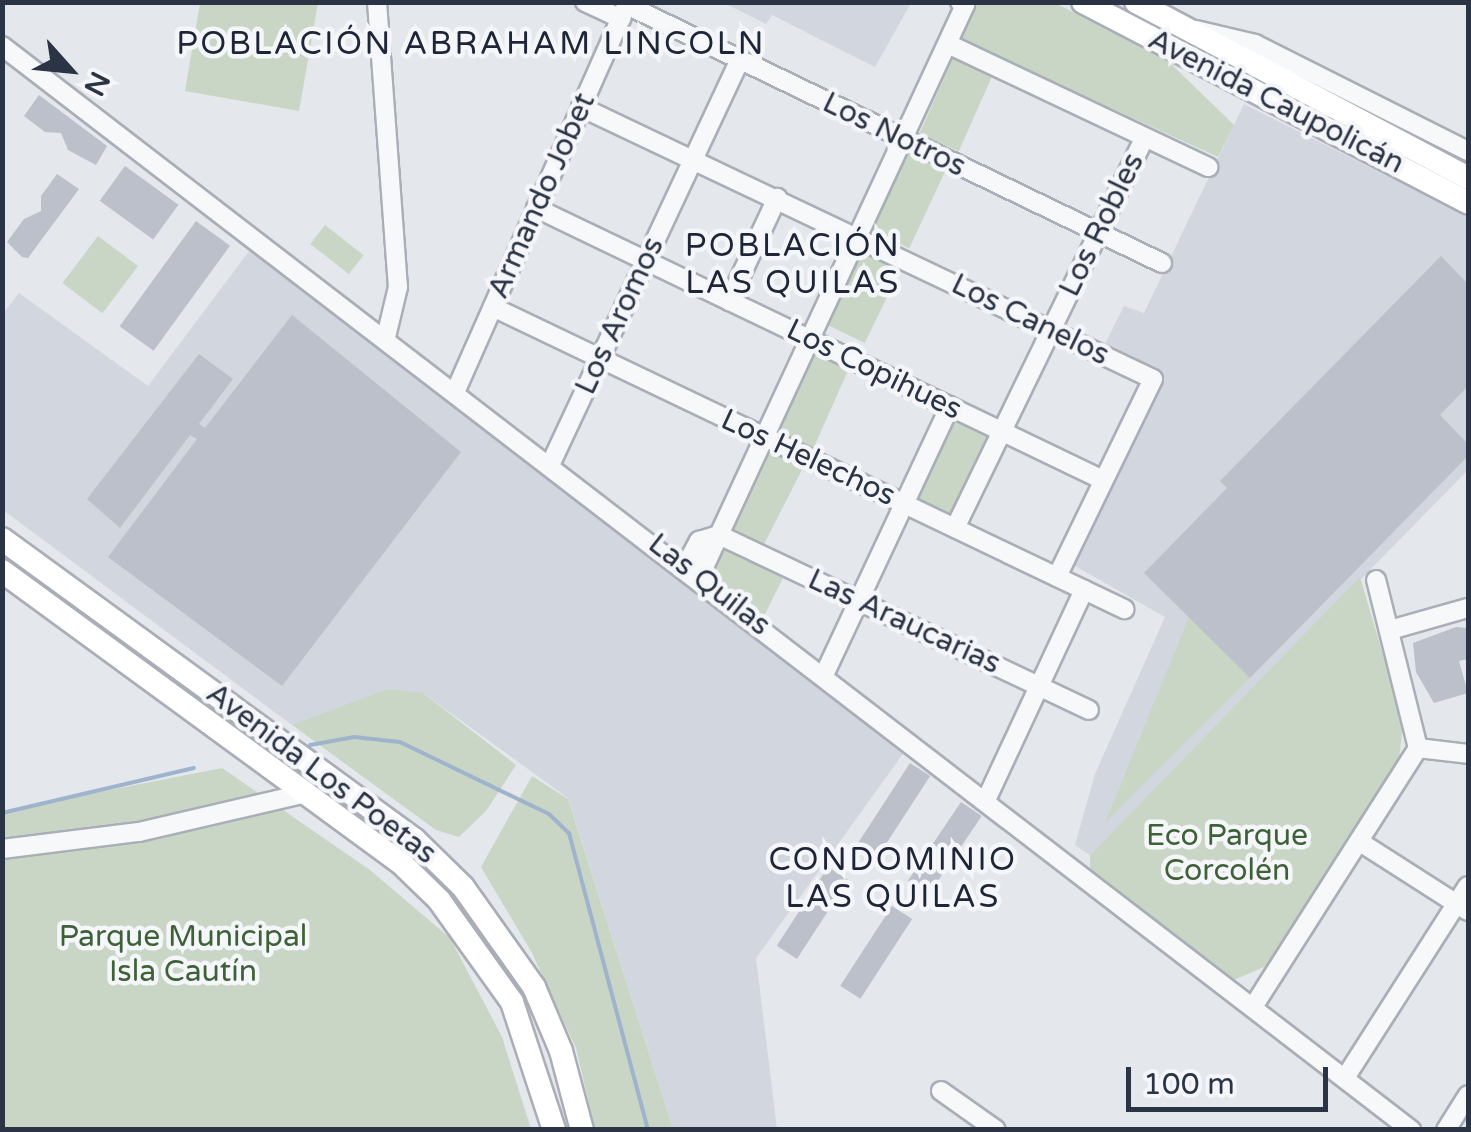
<!DOCTYPE html>
<meta charset="utf-8">
<style>
body{margin:0}
#map{position:relative;width:1471px;height:1132px;overflow:hidden;background:#e4e7ec;font-family:"Varela Round",sans-serif}
div>[style]{position:absolute}
[style*='--x']{left:calc(var(--x)*1px);top:calc(var(--y)*1px);width:calc(var(--w)*1px);rotate:calc(var(--a)*1deg)}
.built>*{inset:0;background:#d2d6de}
.green>*{inset:0;background:#c9d6c5;transform-origin:0 0}
.stream>*{height:4px;margin:-2px;padding:0 2px;transform-origin:2px;border-radius:2px;background:#9fb4cc}
.building>*{inset:0;background:#bbc0ca;transform-origin:0 0}
.roads{filter:drop-shadow(2px 0 #a9aeb7) drop-shadow(-2px 0 #a9aeb7) drop-shadow(0 2px #a9aeb7) drop-shadow(0 -2px #a9aeb7)}
.minor>*{height:18px;margin:-9px;padding:0 9px;transform-origin:9px;border-radius:9px;background:#f7f8fa}
.major>*{height:22px;margin:-11px;padding:0 11px;transform-origin:11px;border-radius:11px;background:#fff}
span{translate:-50% -50%;white-space:nowrap;text-align:center;line-height:1.15;-webkit-text-stroke:9px #f4f6f9;paint-order:stroke}
.street-label{font-size:30px;color:#2b3445}
.park-label{font-size:30px;color:#3f6138}
.neighbourhood-label{font-size:32px;color:#1d2536;letter-spacing:2.5px}
.frame{position:absolute;inset:0;border:5px solid #2b3445;pointer-events:none}
.north{position:absolute;left:20px;top:20px;width:100px;height:100px;-webkit-text-stroke:8px #f4f6f9;paint-order:stroke;rotate:117deg;font-size:28px;font-weight:700;line-height:40px;text-align:center;color:#2b3445}
.north::after{content:'';display:block;margin:auto;width:35px;height:45px;background:#2b3445;clip-path:polygon(50% 0,100% 100%,50% 72%,0 100%)}
.scale{position:absolute;left:1126px;top:1067px;width:202px;height:45px;box-sizing:border-box;border:5px solid #2b3445;border-top:0;padding-left:12px;font-size:30px;line-height:35px;white-space:nowrap;color:#2b3445;-webkit-text-stroke:8px #f4f6f9;paint-order:stroke}
</style>
<div id="map">
<div class="built">
<i style="clip-path:polygon(724px 3px,911px 3px,875px 67px,772px 15px,766px 24px)"></i>
<i style="clip-path:polygon(1244px 104px,1468px 217px,1468px 470px,1090px 855px,1075px 845px,1095px 774px,1165px 617px,1068px 562px,1158px 370px,1105px 344px,1124px 306px,1144px 313px)"></i>
<i style="clip-path:polygon(253px 246px,264px 262px,644px 545px,905px 751px,756px 958px,777px 1129px,673px 1129px,568px 798px,423px 693px,292px 725px,3px 510px,2px 315px,19px 293px,148px 386px)"></i>
</div>
<div class="green">
<i style="clip-path:polygon(200px 3px,318px 3px,299px 111px,185px 91px)"></i>
<i style="clip-path:polygon(973px 3px,1055px 3px,1167px 60px,1234px 125px,1218px 157px,955px 37px)"></i>
<i style="left:954px;top:56px;width:43px;height:85px;rotate:24deg"></i>
<i style="left:907px;top:149px;width:44px;height:89px;rotate:25deg"></i>
<i style="left:325px;top:225px;width:49px;height:24px;rotate:38deg"></i>
<i style="left:98px;top:236px;width:50px;height:59px;rotate:37deg"></i>
<i style="left:861px;top:241px;width:48px;height:90px;rotate:26deg"></i>
<i style="left:814px;top:351px;width:39px;height:92px;rotate:24deg"></i>
<i style="left:952px;top:413px;width:46px;height:99px;rotate:26deg"></i>
<i style="left:771px;top:449px;width:37px;height:90px;rotate:27deg"></i>
<i style="clip-path:polygon(723px 542px,786px 572px,762px 620px,706px 578px)"></i>
<i style="clip-path:polygon(1360px 577px,1403px 722px,1399px 761px,1271px 964px,1234px 980px,1090px 869px,1090px 855px)"></i>
<i style="clip-path:polygon(1189px 617px,1250px 678px,1105px 823px)"></i>
<i style="clip-path:polygon(388px 689px,423px 693px,516px 765px,486px 811px,459px 837px,436px 830px,292px 725px)"></i>
<i style="clip-path:polygon(222px 768px,370px 870px,450px 938px,502px 1037px,531px 1129px,3px 1130px,3px 811px)"></i>
<i style="clip-path:polygon(532px 776px,568px 799px,673px 1129px,595px 1129px,576px 1048px,532px 953px,481px 867px)"></i>
</div>
<div class="stream">
<i style="--x:310;--y:745;--w:45;--a:-10.3"></i>
<i style="--x:354;--y:737;--w:46;--a:6.2"></i>
<i style="--x:400;--y:742;--w:165;--a:25.8"></i>
<i style="--x:549;--y:814;--w:28;--a:44"></i>
<i style="--x:569;--y:833;--w:307;--a:75.1"></i>
<i style="--x:2;--y:813;--w:197;--a:-13.2"></i>
</div>
<div class="building">
<i style="clip-path:polygon(39px 95px,107px 146px,96px 165px,68px 150px,61px 133px,45px 132px,24px 116px)"></i>
<i style="left:125px;top:166px;width:66px;height:43px;rotate:36deg"></i>
<i style="clip-path:polygon(57px 174px,79px 189px,28px 258px,22px 257px,7px 242px,24px 219px,41px 211px,41px 196px)"></i>
<i style="left:196px;top:221px;width:42px;height:130px;rotate:36deg"></i>
<i style="clip-path:polygon(1441px 256px,1468px 284px,1468px 386px,1440px 415px,1468px 444px,1468px 456px,1250px 678px,1144px 573px,1227px 488px,1220px 481px)"></i>
<i style="clip-path:polygon(292px 315px,461px 452px,282px 686px,108px 557px,197px 439px,190px 435px,120px 528px,87px 499px,199px 354px,233px 379px,199px 424px,205px 428px)"></i>
<i style="clip-path:polygon(1456px 627px,1468px 628px,1468px 659px,1459px 661px,1468px 693px,1434px 703px,1416px 672px,1413px 643px)"></i>
<i style="left:910px;top:763px;width:24px;height:95px;rotate:33deg"></i>
<i style="left:961px;top:802px;width:25px;height:95px;rotate:34deg"></i>
<i style="left:828px;top:867px;width:24px;height:94px;rotate:33deg"></i>
<i style="left:892px;top:906px;width:24px;height:95px;rotate:33deg"></i>
</div>
<div class="roads">
<div class="minor">
<i style="--x:377;--y:2;--w:286;--a:85.8"></i>
<i style="--x:398;--y:287;--w:51;--a:103.5"></i>
<i style="--x:585;--y:2;--w:40;--a:25"></i>
<i style="--x:627;--y:5;--w:594;--a:25.75"></i>
<i style="--x:1196;--y:30;--w:61;--a:13.3"></i>
<i style="--x:1255;--y:44;--w:238;--a:26.7"></i>
<i style="--x:948;--y:44;--w:288;--a:25.3"></i>
<i style="--x:2;--y:46;--w:1778;--a:37.57"></i>
<i style="--x:581;--y:107;--w:633;--a:25.43"></i>
<i style="--x:1153;--y:379;--w:220;--a:115.9"></i>
<i style="--x:536;--y:208;--w:629;--a:25.63"></i>
<i style="--x:729;--y:301;--w:114;--a:-65"></i>
<i style="--x:493;--y:307;--w:700;--a:25.58"></i>
<i style="--x:456;--y:390;--w:424;--a:-66.1"></i>
<i style="--x:551;--y:463;--w:444;--a:-64.9"></i>
<i style="--x:955;--y:528;--w:433;--a:-64.1"></i>
<i style="--x:719;--y:535;--w:409;--a:25.3"></i>
<i style="--x:685;--y:567;--w:30;--a:-62"></i>
<i style="--x:699;--y:541;--w:21;--a:-17"></i>
<i style="--x:699;--y:578;--w:632;--a:-65.1"></i>
<i style="--x:965;--y:5;--w:6;--a:-149"></i>
<i style="--x:1390;--y:630;--w:81;--a:-15.8"></i>
<i style="--x:824;--y:675;--w:297;--a:-64.9"></i>
<i style="--x:1418;--y:748;--w:50;--a:6.8"></i>
<i style="--x:986;--y:800;--w:232;--a:-65"></i>
<i style="--x:1360;--y:842;--w:128;--a:32.6"></i>
<i style="--x:2;--y:849;--w:138;--a:-7.1"></i>
<i style="--x:139;--y:832;--w:172;--a:-13.1"></i>
<i style="--x:1253;--y:1007;--w:307;--a:-57.5"></i>
<i style="--x:1418;--y:748;--w:173;--a:-104"></i>
<i style="--x:1345;--y:1078;--w:228;--a:-57.4"></i>
<i style="--x:941;--y:1091;--w:67;--a:35.3"></i>
<i style="--x:1446;--y:1130;--w:41;--a:-57.8"></i>
</div>
<div class="major">
<i style="--x:1083;--y:2;--w:434;--a:27.5"></i>
<i style="--x:1136;--y:2;--w:376;--a:27.9"></i>
<i style="--x:2;--y:539;--w:511;--a:36.09"></i>
<i style="--x:415;--y:840;--w:67;--a:44.4"></i>
<i style="--x:463;--y:887;--w:123;--a:54.6"></i>
<i style="--x:534;--y:987;--w:69;--a:67.1"></i>
<i style="--x:561;--y:1051;--w:82;--a:75.1"></i>
<i style="--x:2;--y:571;--w:494;--a:36.2"></i>
<i style="--x:401;--y:863;--w:53;--a:44.2"></i>
<i style="--x:439;--y:900;--w:125;--a:54.4"></i>
<i style="--x:512;--y:1002;--w:135;--a:71.8"></i>
</div>
</div>
<div class="street-label">
<span style="left:1276px;top:102px;rotate:27deg">Avenida Caupolicán</span>
<span style="left:894px;top:135px;rotate:26deg">Los Notros</span>
<span style="left:542px;top:196px;rotate:-66deg">Armando Jobet</span>
<span style="left:1102px;top:225px;rotate:-64deg">Los Robles</span>
<span style="left:620px;top:316px;rotate:-65deg">Los Aromos</span>
<span style="left:1030px;top:320px;rotate:26deg">Los Canelos</span>
<span style="left:874px;top:370px;rotate:26deg">Los Copihues</span>
<span style="left:808px;top:458px;rotate:25deg">Los Helechos</span>
<span style="left:709px;top:585px;rotate:38deg">Las Quilas</span>
<span style="left:904px;top:622px;rotate:25deg">Las Araucarias</span>
<span style="left:321px;top:774px;rotate:37deg">Avenida Los Poetas</span>
</div>
<div class="park-label">
<span style="left:1227px;top:853px">Eco Parque<br>Corcolén</span>
<span style="left:183px;top:954px">Parque Municipal<br>Isla Cautín</span>
</div>
<div class="neighbourhood-label">
<span style="left:471px;top:44px">POBLACIÓN ABRAHAM LINCOLN</span>
<span style="left:793px;top:265px">POBLACIÓN<br>LAS QUILAS</span>
<span style="left:893px;top:879px">CONDOMINIO<br>LAS QUILAS</span>
</div>
<div class="frame"></div>
<div class="north">N</div>
<div class="scale">100 m</div>
</div>
